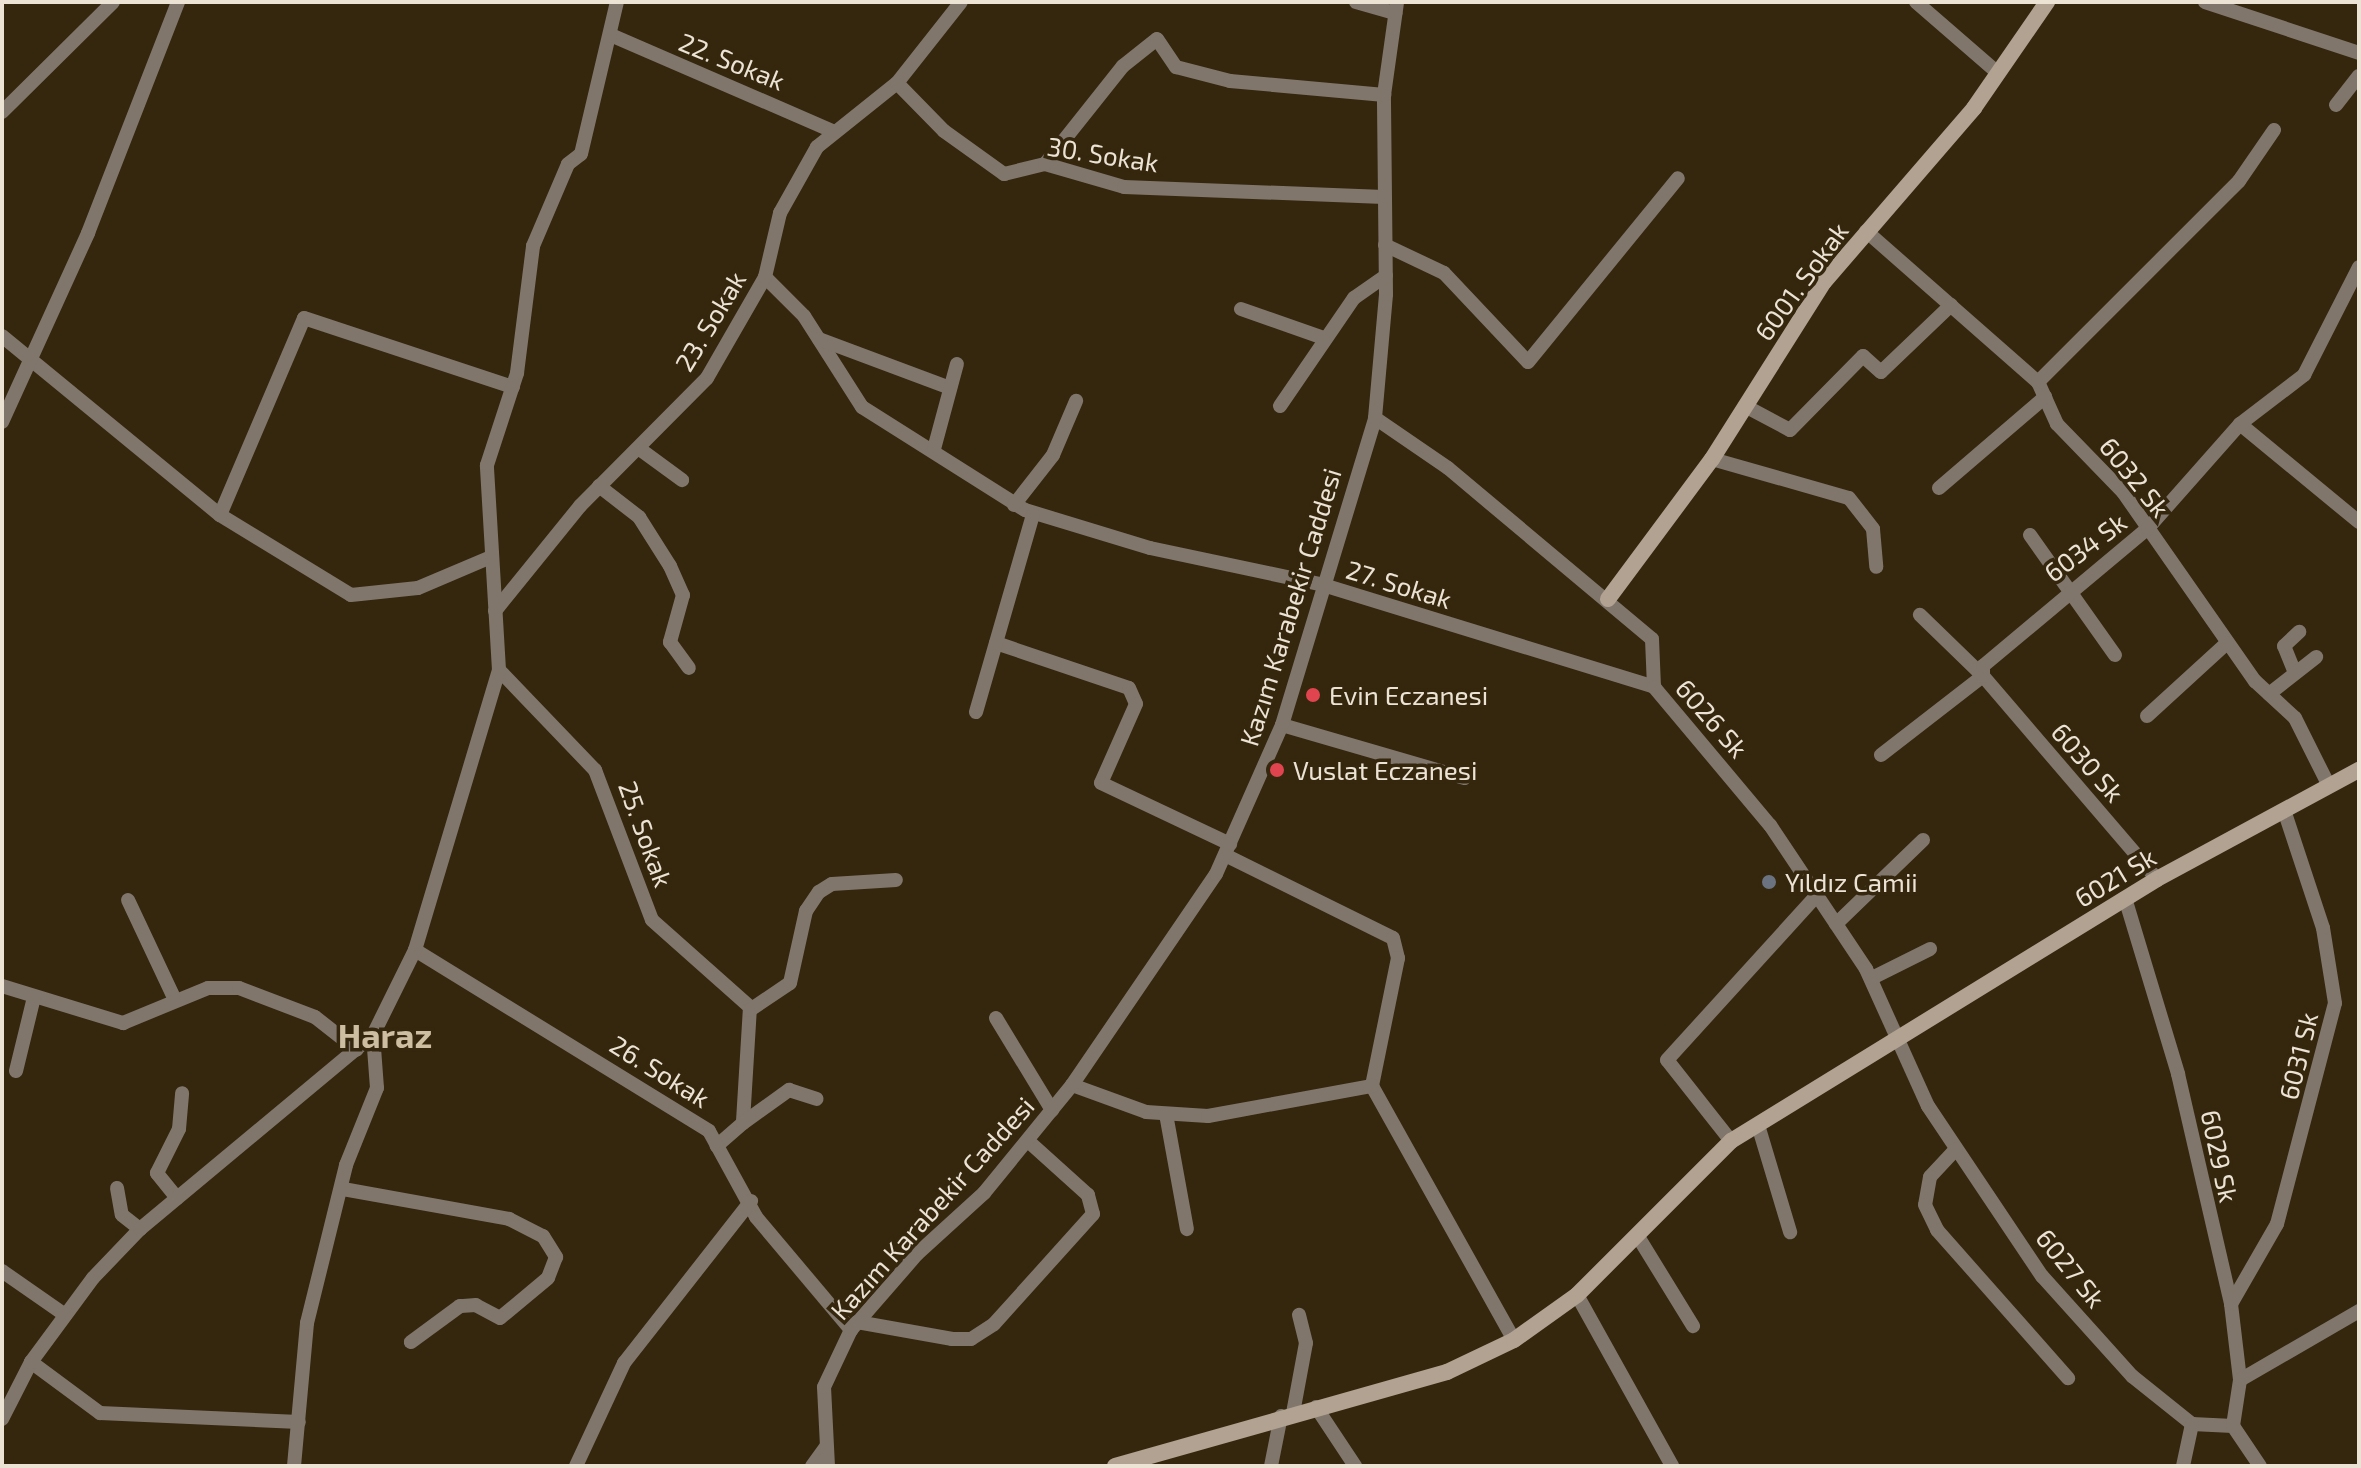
<!DOCTYPE html>
<meta charset="utf-8">
<style>
body{margin:0}
#map{position:relative;width:2361px;height:1468px;overflow:hidden;background:#34270e;font-family:"Exo 2",sans-serif}
div>[style]{position:absolute}
[style*='--x']{left:calc(var(--x)*1px);top:calc(var(--y)*1px);width:calc(var(--w)*1px);rotate:calc(var(--a)*1deg)}
.street>*{height:14px;margin:-7px;padding:0 7px;transform-origin:7px;border-radius:7px;background:#80766c}
.secondary>*{height:16px;margin:-8px;padding:0 8px;transform-origin:8px;border-radius:8px;background:#b1a291}
.dots>*{width:22px;height:22px;translate:-50% -50%;box-sizing:border-box;border:4px solid #34270e;border-radius:50%}
span{translate:-50% -50%;white-space:nowrap;text-align:center;line-height:1.15;-webkit-text-stroke:7px #34270e;paint-order:stroke}
.street-label{font-size:26px;color:#ece3d4}
.poi-label{font-size:26px;color:#ece3d4}
.left{translate:0 -50%;text-align:left}
.district-label{font-size:34px;color:#cebea1;font-weight:700}
.frame{position:absolute;inset:0;border:4px solid #ece3d4;pointer-events:none}
</style>
<div id="map">
<div class="street">
<i style="--x:1356;--y:2;--w:41;--a:15.8"></i>
<i style="--x:1916;--y:2;--w:108;--a:40.9"></i>
<i style="--x:2205;--y:2;--w:162;--a:18.3"></i>
<i style="--x:613;--y:36;--w:240;--a:23.4"></i>
<i style="--x:897;--y:83;--w:67;--a:45.6"></i>
<i style="--x:944;--y:131;--w:74;--a:35.6"></i>
<i style="--x:1004;--y:174;--w:42;--a:-13.7"></i>
<i style="--x:1045;--y:164;--w:82;--a:16.2"></i>
<i style="--x:1124;--y:187;--w:260;--a:2.2"></i>
<i style="--x:2336;--y:105;--w:37;--a:-52"></i>
<i style="--x:2;--y:112;--w:156;--a:-44.7"></i>
<i style="--x:1045;--y:164;--w:125;--a:-51.5"></i>
<i style="--x:1123;--y:66;--w:43;--a:-38.5"></i>
<i style="--x:1157;--y:39;--w:34;--a:56"></i>
<i style="--x:1176;--y:67;--w:56;--a:14.5"></i>
<i style="--x:1230;--y:81;--w:155;--a:5.2"></i>
<i style="--x:1866;--y:231;--w:229;--a:41.3"></i>
<i style="--x:2038;--y:382;--w:46;--a:65.7"></i>
<i style="--x:2057;--y:424;--w:95;--a:45.9"></i>
<i style="--x:2123;--y:492;--w:231;--a:55.1"></i>
<i style="--x:2255;--y:681;--w:54;--a:42.8"></i>
<i style="--x:2295;--y:718;--w:76;--a:63.4"></i>
<i style="--x:1385;--y:245;--w:65;--a:25.4"></i>
<i style="--x:1444;--y:273;--w:122;--a:46.7"></i>
<i style="--x:1528;--y:362;--w:237;--a:-50.8"></i>
<i style="--x:765;--y:277;--w:55;--a:45"></i>
<i style="--x:804;--y:316;--w:108;--a:57.5"></i>
<i style="--x:862;--y:407;--w:193;--a:32.3"></i>
<i style="--x:1025;--y:510;--w:131;--a:16.9"></i>
<i style="--x:1150;--y:548;--w:174;--a:12"></i>
<i style="--x:1320;--y:584;--w:350;--a:17.1"></i>
<i style="--x:1241;--y:309;--w:88;--a:19.3"></i>
<i style="--x:2;--y:336;--w:282;--a:39.4"></i>
<i style="--x:220;--y:515;--w:153;--a:31.4"></i>
<i style="--x:351;--y:595;--w:67;--a:-6"></i>
<i style="--x:418;--y:588;--w:79;--a:-23"></i>
<i style="--x:819;--y:339;--w:140;--a:20.5"></i>
<i style="--x:2038;--y:382;--w:284;--a:-45"></i>
<i style="--x:2239;--y:181;--w:62;--a:-55.5"></i>
<i style="--x:1280;--y:406;--w:131;--a:-55.6"></i>
<i style="--x:1354;--y:298;--w:39;--a:-35"></i>
<i style="--x:1745;--y:406;--w:51;--a:28.1"></i>
<i style="--x:1790;--y:430;--w:104;--a:-45.4"></i>
<i style="--x:1863;--y:356;--w:24;--a:42"></i>
<i style="--x:1881;--y:372;--w:97;--a:-43.7"></i>
<i style="--x:1375;--y:418;--w:88;--a:34.4"></i>
<i style="--x:1448;--y:468;--w:266;--a:40"></i>
<i style="--x:1652;--y:639;--w:48;--a:87.6"></i>
<i style="--x:1654;--y:687;--w:180;--a:50"></i>
<i style="--x:1770;--y:825;--w:173;--a:56.3"></i>
<i style="--x:1866;--y:969;--w:150;--a:65.7"></i>
<i style="--x:1928;--y:1106;--w:205;--a:56.2"></i>
<i style="--x:2042;--y:1276;--w:135;--a:48"></i>
<i style="--x:2132;--y:1376;--w:77;--a:38.7"></i>
<i style="--x:2192;--y:1424;--w:41;--a:2.8"></i>
<i style="--x:2233;--y:1426;--w:48;--a:56"></i>
<i style="--x:2;--y:422;--w:208;--a:-65.5"></i>
<i style="--x:88;--y:233;--w:248;--a:-68.7"></i>
<i style="--x:2240;--y:424;--w:154;--a:39.5"></i>
<i style="--x:934;--y:449;--w:88;--a:-74.9"></i>
<i style="--x:641;--y:450;--w:51;--a:36.2"></i>
<i style="--x:1712;--y:459;--w:142;--a:15.9"></i>
<i style="--x:1849;--y:498;--w:39;--a:52"></i>
<i style="--x:1873;--y:529;--w:38;--a:85"></i>
<i style="--x:599;--y:486;--w:51;--a:37.8"></i>
<i style="--x:639;--y:517;--w:58;--a:57.7"></i>
<i style="--x:670;--y:566;--w:32;--a:66"></i>
<i style="--x:683;--y:595;--w:49;--a:105.5"></i>
<i style="--x:670;--y:642;--w:32;--a:54"></i>
<i style="--x:1939;--y:488;--w:140;--a:-40.6"></i>
<i style="--x:1014;--y:505;--w:63;--a:-52"></i>
<i style="--x:1053;--y:455;--w:59;--a:-66.9"></i>
<i style="--x:220;--y:515;--w:214;--a:-66.9"></i>
<i style="--x:304;--y:318;--w:220;--a:18.3"></i>
<i style="--x:2030;--y:535;--w:147;--a:54.7"></i>
<i style="--x:495;--y:611;--w:135;--a:-51"></i>
<i style="--x:580;--y:506;--w:180;--a:-45.2"></i>
<i style="--x:707;--y:378;--w:116;--a:-60.1"></i>
<i style="--x:765;--y:277;--w:66;--a:-76.8"></i>
<i style="--x:780;--y:213;--w:76;--a:-60.7"></i>
<i style="--x:817;--y:147;--w:102;--a:-38.7"></i>
<i style="--x:897;--y:83;--w:103;--a:-51.7"></i>
<i style="--x:996;--y:643;--w:140;--a:18.7"></i>
<i style="--x:1129;--y:688;--w:17;--a:66"></i>
<i style="--x:1136;--y:704;--w:86;--a:113.9"></i>
<i style="--x:1101;--y:783;--w:143;--a:25.3"></i>
<i style="--x:499;--y:670;--w:139;--a:46.2"></i>
<i style="--x:595;--y:770;--w:160;--a:69.2"></i>
<i style="--x:652;--y:920;--w:131;--a:41.6"></i>
<i style="--x:750;--y:1007;--w:116;--a:93.5"></i>
<i style="--x:743;--y:1123;--w:35;--a:139"></i>
<i style="--x:2295;--y:673;--w:29;--a:-112"></i>
<i style="--x:2284;--y:646;--w:21;--a:-43"></i>
<i style="--x:2269;--y:694;--w:60;--a:-38.2"></i>
<i style="--x:976;--y:712;--w:206;--a:-73.9"></i>
<i style="--x:2147;--y:716;--w:108;--a:-42.4"></i>
<i style="--x:1282;--y:725;--w:190;--a:16.2"></i>
<i style="--x:1881;--y:755;--w:129;--a:-37.8"></i>
<i style="--x:1983;--y:676;--w:88;--a:-135.9"></i>
<i style="--x:1225;--y:855;--w:187;--a:26.3"></i>
<i style="--x:1393;--y:938;--w:21;--a:76"></i>
<i style="--x:1398;--y:958;--w:131;--a:101.5"></i>
<i style="--x:1372;--y:1086;--w:291;--a:60.8"></i>
<i style="--x:2157;--y:879;--w:267;--a:-130.6"></i>
<i style="--x:1983;--y:676;--w:10;--a:-90"></i>
<i style="--x:1983;--y:666;--w:215;--a:-39.9"></i>
<i style="--x:2148;--y:528;--w:139;--a:-48.5"></i>
<i style="--x:2240;--y:424;--w:81;--a:-37.4"></i>
<i style="--x:2304;--y:375;--w:121;--a:-63"></i>
<i style="--x:2125;--y:898;--w:184;--a:73.2"></i>
<i style="--x:2178;--y:1074;--w:236;--a:77"></i>
<i style="--x:2231;--y:1304;--w:77;--a:83.2"></i>
<i style="--x:2240;--y:1380;--w:47;--a:98.7"></i>
<i style="--x:128;--y:900;--w:110;--a:64.8"></i>
<i style="--x:1836;--y:924;--w:121;--a:-44"></i>
<i style="--x:415;--y:950;--w:345;--a:31.6"></i>
<i style="--x:709;--y:1131;--w:98;--a:61.3"></i>
<i style="--x:756;--y:1217;--w:148;--a:49.9"></i>
<i style="--x:1872;--y:978;--w:65;--a:-26.6"></i>
<i style="--x:2;--y:986;--w:127;--a:17"></i>
<i style="--x:123;--y:1023;--w:92;--a:-22.4"></i>
<i style="--x:208;--y:988;--w:31;--a:0"></i>
<i style="--x:239;--y:988;--w:81;--a:20.9"></i>
<i style="--x:315;--y:1017;--w:53;--a:38.2"></i>
<i style="--x:750;--y:1010;--w:48;--a:-34"></i>
<i style="--x:790;--y:983;--w:74;--a:-77.5"></i>
<i style="--x:806;--y:911;--w:23;--a:-56"></i>
<i style="--x:819;--y:892;--w:15;--a:-32"></i>
<i style="--x:832;--y:884;--w:64;--a:-3.6"></i>
<i style="--x:996;--y:1018;--w:108;--a:58.7"></i>
<i style="--x:16;--y:1071;--w:76;--a:-76.3"></i>
<i style="--x:1072;--y:1085;--w:79;--a:20"></i>
<i style="--x:1146;--y:1112;--w:62;--a:3.7"></i>
<i style="--x:1208;--y:1116;--w:167;--a:-10.4"></i>
<i style="--x:1166;--y:1114;--w:117;--a:79.7"></i>
<i style="--x:743;--y:1123;--w:57;--a:-35.7"></i>
<i style="--x:789;--y:1090;--w:29;--a:18"></i>
<i style="--x:1758;--y:1125;--w:112;--a:73.3"></i>
<i style="--x:1731;--y:1141;--w:103;--a:-128.3"></i>
<i style="--x:1667;--y:1060;--w:223;--a:-47.7"></i>
<i style="--x:1956;--y:1149;--w:38;--a:133"></i>
<i style="--x:1930;--y:1177;--w:28;--a:100"></i>
<i style="--x:1925;--y:1205;--w:28;--a:64"></i>
<i style="--x:1937;--y:1230;--w:198;--a:48.5"></i>
<i style="--x:117;--y:1188;--w:27;--a:80"></i>
<i style="--x:122;--y:1215;--w:23;--a:38"></i>
<i style="--x:343;--y:1189;--w:169;--a:10.2"></i>
<i style="--x:509;--y:1219;--w:38;--a:27"></i>
<i style="--x:543;--y:1236;--w:25;--a:58"></i>
<i style="--x:556;--y:1257;--w:22;--a:111"></i>
<i style="--x:548;--y:1278;--w:62;--a:140.2"></i>
<i style="--x:500;--y:1318;--w:27;--a:-152"></i>
<i style="--x:476;--y:1305;--w:16;--a:176"></i>
<i style="--x:460;--y:1306;--w:61;--a:143.7"></i>
<i style="--x:177;--y:1198;--w:32;--a:-129"></i>
<i style="--x:157;--y:1173;--w:49;--a:-63.4"></i>
<i style="--x:179;--y:1129;--w:36;--a:-85"></i>
<i style="--x:1637;--y:1235;--w:107;--a:58.4"></i>
<i style="--x:2;--y:1271;--w:77;--a:34.9"></i>
<i style="--x:1577;--y:1295;--w:196;--a:60.9"></i>
<i style="--x:2231;--y:1304;--w:92;--a:-60.1"></i>
<i style="--x:2277;--y:1224;--w:228;--a:-75.3"></i>
<i style="--x:2335;--y:1003;--w:76;--a:-99.1"></i>
<i style="--x:2323;--y:928;--w:124;--a:-108.3"></i>
<i style="--x:857;--y:1322;--w:97;--a:10.1"></i>
<i style="--x:952;--y:1339;--w:19;--a:0"></i>
<i style="--x:971;--y:1339;--w:27;--a:-33"></i>
<i style="--x:994;--y:1324;--w:148;--a:-48"></i>
<i style="--x:1093;--y:1214;--w:20;--a:-105"></i>
<i style="--x:1088;--y:1195;--w:81;--a:-138"></i>
<i style="--x:31;--y:1362;--w:86;--a:36.5"></i>
<i style="--x:100;--y:1413;--w:199;--a:2.6"></i>
<i style="--x:2240;--y:1380;--w:138;--a:-30.1"></i>
<i style="--x:1316;--y:1407;--w:71;--a:56.5"></i>
<i style="--x:1293;--y:1413;--w:71;--a:-79.5"></i>
<i style="--x:1306;--y:1343;--w:29;--a:-104"></i>
<i style="--x:2;--y:1419;--w:64;--a:-63"></i>
<i style="--x:31;--y:1362;--w:104;--a:-53.6"></i>
<i style="--x:93;--y:1278;--w:68;--a:-46.2"></i>
<i style="--x:140;--y:1229;--w:303;--a:-39.8"></i>
<i style="--x:373;--y:1035;--w:95;--a:-63.7"></i>
<i style="--x:415;--y:950;--w:292;--a:-73.3"></i>
<i style="--x:499;--y:670;--w:205;--a:-93.4"></i>
<i style="--x:487;--y:465;--w:97;--a:-71.9"></i>
<i style="--x:517;--y:373;--w:128;--a:-82.8"></i>
<i style="--x:533;--y:246;--w:89;--a:-66.9"></i>
<i style="--x:568;--y:164;--w:16;--a:-38"></i>
<i style="--x:581;--y:154;--w:156;--a:-76.7"></i>
<i style="--x:294;--y:1466;--w:144;--a:-84.8"></i>
<i style="--x:307;--y:1323;--w:163;--a:-76.1"></i>
<i style="--x:346;--y:1165;--w:83;--a:-68.1"></i>
<i style="--x:377;--y:1088;--w:53;--a:-94.3"></i>
<i style="--x:576;--y:1466;--w:114;--a:-65"></i>
<i style="--x:624;--y:1363;--w:206;--a:-51.9"></i>
<i style="--x:812;--y:1466;--w:24;--a:-54"></i>
<i style="--x:828;--y:1466;--w:79;--a:-92.9"></i>
<i style="--x:824;--y:1387;--w:63;--a:-64.7"></i>
<i style="--x:851;--y:1330;--w:101;--a:-49"></i>
<i style="--x:917;--y:1254;--w:91;--a:-42.3"></i>
<i style="--x:984;--y:1193;--w:139;--a:-50.8"></i>
<i style="--x:1072;--y:1085;--w:255;--a:-55.7"></i>
<i style="--x:1216;--y:874;--w:163;--a:-66.1"></i>
<i style="--x:1282;--y:725;--w:321;--a:-73.1"></i>
<i style="--x:1375;--y:418;--w:124;--a:-84.9"></i>
<i style="--x:1386;--y:294;--w:199;--a:-90.6"></i>
<i style="--x:1384;--y:95;--w:94;--a:-82"></i>
<i style="--x:1271;--y:1466;--w:51;--a:-78.7"></i>
<i style="--x:2183;--y:1466;--w:43;--a:-77.9"></i>
</div>
<div class="secondary">
<i style="--x:1608;--y:599;--w:174;--a:-53.4"></i>
<i style="--x:1712;--y:459;--w:209;--a:-57.7"></i>
<i style="--x:1824;--y:282;--w:230;--a:-49.2"></i>
<i style="--x:1974;--y:108;--w:129;--a:-55.4"></i>
<i style="--x:1115;--y:1466;--w:345;--a:-15.8"></i>
<i style="--x:1447;--y:1372;--w:74;--a:-25.5"></i>
<i style="--x:1514;--y:1340;--w:77;--a:-35.5"></i>
<i style="--x:1577;--y:1295;--w:218;--a:-45"></i>
<i style="--x:1731;--y:1141;--w:500;--a:-31.59"></i>
<i style="--x:2157;--y:879;--w:230;--a:-28.4"></i>
</div>
<div class="dots">
<i style="left:1313px;top:695px;background:#e0444e"></i>
<i style="left:1277px;top:770px;background:#e0444e"></i>
<i style="left:1769px;top:882px;background:#6b7280"></i>
</div>
<div class="street-label">
<span style="left:732px;top:61px;rotate:22deg">22. Sokak</span>
<span style="left:1103px;top:154px;rotate:9deg">30. Sokak</span>
<span style="left:1801px;top:281px;rotate:-54deg">6001. Sokak</span>
<span style="left:710px;top:321px;rotate:-59deg">23. Sokak</span>
<span style="left:2135px;top:477px;rotate:51deg">6032 Sk</span>
<span style="left:2085px;top:547px;rotate:-37deg">6034 Sk</span>
<span style="left:1399px;top:584px;rotate:17deg">27. Sokak</span>
<span style="left:1290px;top:607px;rotate:-73deg">Kazım Karabekir Caddesi</span>
<span style="left:1712px;top:718px;rotate:49deg">6026 Sk</span>
<span style="left:2088px;top:762px;rotate:49deg">6030 Sk</span>
<span style="left:646px;top:834px;rotate:70deg">25. Sokak</span>
<span style="left:2115px;top:877px;rotate:-31deg">6021 Sk</span>
<span style="left:2298px;top:1056px;rotate:-76deg">6031 Sk</span>
<span style="left:660px;top:1071px;rotate:32deg">26. Sokak</span>
<span style="left:2220px;top:1156px;rotate:78deg">6029 Sk</span>
<span style="left:932px;top:1208px;rotate:-48deg">Kazım Karabekir Caddesi</span>
<span style="left:2071px;top:1268px;rotate:51deg">6027 Sk</span>
</div>
<div class="poi-label">
<span class="left" style="left:1329px;top:695px">Evin Eczanesi</span>
<span class="left" style="left:1293px;top:770px">Vuslat Eczanesi</span>
<span class="left" style="left:1785px;top:882px">Yıldız Camii</span>
</div>
<div class="district-label">
<span style="left:385px;top:1035px">Haraz</span>
</div>
<div class="frame"></div>
</div>
